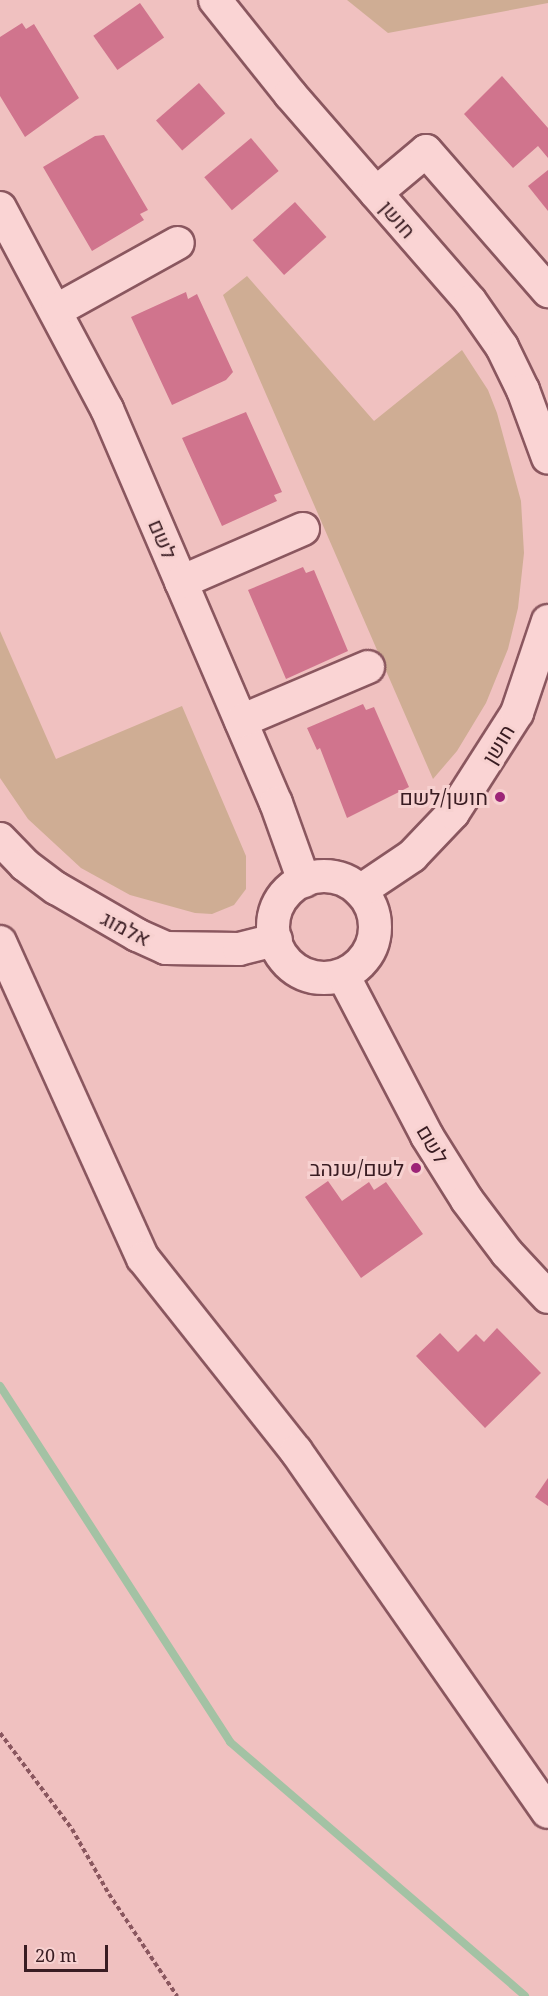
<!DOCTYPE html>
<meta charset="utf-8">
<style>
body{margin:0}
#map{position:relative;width:548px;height:1996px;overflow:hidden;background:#f0c1c0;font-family:"Noto Serif",Heebo,serif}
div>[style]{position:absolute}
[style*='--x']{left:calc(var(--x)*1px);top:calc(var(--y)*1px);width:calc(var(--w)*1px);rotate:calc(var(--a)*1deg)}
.green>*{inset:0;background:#cfad94}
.stream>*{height:8px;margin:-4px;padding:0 4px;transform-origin:4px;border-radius:4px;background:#a3c2a4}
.building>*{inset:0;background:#d0748d;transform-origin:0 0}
.path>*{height:4px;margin-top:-2px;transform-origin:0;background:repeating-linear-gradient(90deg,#8a575f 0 4.5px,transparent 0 7.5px)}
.roads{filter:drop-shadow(2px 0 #8a575f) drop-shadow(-2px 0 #8a575f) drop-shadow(0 2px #8a575f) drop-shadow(0 -2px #8a575f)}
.minor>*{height:32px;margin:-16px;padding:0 16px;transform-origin:16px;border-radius:16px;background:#fad4d4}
.minor>.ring{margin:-16px;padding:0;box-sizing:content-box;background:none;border:32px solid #fad4d4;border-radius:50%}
.dots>*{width:16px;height:16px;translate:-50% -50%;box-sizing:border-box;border:3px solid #f7d1d0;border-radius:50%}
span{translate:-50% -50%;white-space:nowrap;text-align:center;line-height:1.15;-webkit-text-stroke:6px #f7d1d0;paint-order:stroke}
.street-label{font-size:21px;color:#391c22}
.poi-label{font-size:21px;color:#391c22}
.right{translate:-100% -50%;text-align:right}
.scale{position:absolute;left:24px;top:1945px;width:84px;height:27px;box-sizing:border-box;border:3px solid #391c22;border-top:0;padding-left:8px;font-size:18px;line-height:21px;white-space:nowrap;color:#391c22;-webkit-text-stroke:4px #f7d1d0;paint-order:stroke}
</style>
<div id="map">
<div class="green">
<i style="clip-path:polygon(347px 0,548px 0,548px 3px,388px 33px)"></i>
<i style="clip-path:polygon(247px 276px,374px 421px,462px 350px,488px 390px,497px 413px,521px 501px,524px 553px,518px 608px,508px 649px,486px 703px,457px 751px,433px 779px,223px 295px)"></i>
<i style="clip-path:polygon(0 631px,56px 759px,182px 706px,246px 856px,246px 889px,234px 905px,212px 914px,195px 913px,130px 895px,81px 868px,28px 819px,0 778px)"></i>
</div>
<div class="stream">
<i style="--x:0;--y:1386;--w:424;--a:57.1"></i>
<i style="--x:230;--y:1742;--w:389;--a:40.7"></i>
</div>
<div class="building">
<i style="left:140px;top:3px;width:42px;height:57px;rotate:55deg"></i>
<i style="clip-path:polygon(22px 23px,26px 29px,34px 24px,79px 98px,25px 137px,0 96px,0 37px)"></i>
<i style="clip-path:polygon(502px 76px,548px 128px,548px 158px,538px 146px,513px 168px,464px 114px)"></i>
<i style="left:199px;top:83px;width:40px;height:57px;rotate:49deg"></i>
<i style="clip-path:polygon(104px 135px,148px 210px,140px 214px,144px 220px,92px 251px,43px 167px,95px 136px)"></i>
<i style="left:251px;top:138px;width:43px;height:61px;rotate:50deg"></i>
<i style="clip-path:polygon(548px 170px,548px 211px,528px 186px)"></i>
<i style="left:295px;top:202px;width:47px;height:57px;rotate:48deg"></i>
<i style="clip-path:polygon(186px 292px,188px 299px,197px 294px,233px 372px,226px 380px,172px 405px,131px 317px)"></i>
<i style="clip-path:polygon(246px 412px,282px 492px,274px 495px,277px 501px,222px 526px,182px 438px)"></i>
<i style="clip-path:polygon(303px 567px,306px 573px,314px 570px,348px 651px,286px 679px,248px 590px)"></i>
<i style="clip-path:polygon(363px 704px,366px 710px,374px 707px,409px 787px,347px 818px,320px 748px,317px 750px,307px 728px)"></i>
<i style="clip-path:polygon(328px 1181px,342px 1201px,369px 1182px,374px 1190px,386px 1182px,423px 1234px,361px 1278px,305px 1197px)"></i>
<i style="clip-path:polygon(497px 1328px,541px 1373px,485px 1428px,416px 1356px,440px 1333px,458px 1352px,476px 1334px,484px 1342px)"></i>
<i style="clip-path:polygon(548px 1478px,548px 1506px,535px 1497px)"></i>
</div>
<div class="path">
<i style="--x:0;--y:1733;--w:120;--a:53.1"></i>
<i style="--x:72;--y:1829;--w:75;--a:60.4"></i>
<i style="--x:109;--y:1894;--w:123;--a:56.3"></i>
</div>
<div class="roads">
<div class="minor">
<i style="--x:215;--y:0;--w:120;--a:51.4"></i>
<i style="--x:290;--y:94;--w:274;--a:49"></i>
<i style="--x:470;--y:301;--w:56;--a:55.2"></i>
<i style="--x:502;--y:347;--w:48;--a:64"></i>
<i style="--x:523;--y:390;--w:72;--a:69.8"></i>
<i style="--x:376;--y:193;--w:65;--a:-40"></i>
<i style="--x:426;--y:151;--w:186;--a:48.9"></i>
<i style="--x:0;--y:208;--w:228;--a:62"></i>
<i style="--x:107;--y:409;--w:429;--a:66.8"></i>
<i style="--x:276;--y:803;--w:83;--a:70.3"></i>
<i style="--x:57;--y:310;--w:138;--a:-29"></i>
<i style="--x:181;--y:582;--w:133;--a:-23.5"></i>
<i style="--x:241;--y:721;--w:138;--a:-23"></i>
<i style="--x:0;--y:839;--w:36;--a:46"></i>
<i style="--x:25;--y:865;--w:39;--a:37"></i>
<i style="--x:56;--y:888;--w:94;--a:30.1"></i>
<i style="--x:137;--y:935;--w:32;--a:24"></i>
<i style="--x:166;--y:948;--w:73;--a:0.8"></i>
<i style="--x:239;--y:949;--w:38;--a:-14"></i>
<i class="ring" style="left:273px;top:876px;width:70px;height:70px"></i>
<i style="--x:360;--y:891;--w:63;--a:-33.9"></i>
<i style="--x:412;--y:856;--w:59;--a:-46.4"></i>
<i style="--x:453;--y:813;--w:119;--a:-57.4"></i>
<i style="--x:517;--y:713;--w:97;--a:-71.4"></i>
<i style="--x:0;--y:942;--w:347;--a:65.7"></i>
<i style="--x:143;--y:1258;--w:246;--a:51.6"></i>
<i style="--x:296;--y:1451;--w:440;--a:55.1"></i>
<i style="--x:343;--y:975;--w:182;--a:62.4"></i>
<i style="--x:427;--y:1136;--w:75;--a:58"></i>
<i style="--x:467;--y:1200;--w:66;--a:53"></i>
<i style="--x:507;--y:1253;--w:60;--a:47"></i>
</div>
</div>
<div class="dots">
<i style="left:500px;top:797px;background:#9c2477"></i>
<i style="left:416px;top:1168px;background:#9c2477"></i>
</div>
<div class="street-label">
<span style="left:398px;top:219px;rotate:49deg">חושן</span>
<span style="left:163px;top:539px;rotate:67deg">לשם</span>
<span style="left:498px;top:744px;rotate:-59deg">חושן</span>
<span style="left:126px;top:928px;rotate:27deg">אלמוג</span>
<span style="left:433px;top:1144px;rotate:59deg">לשם</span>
</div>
<div class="poi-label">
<span class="right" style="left:488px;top:797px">חושן/לשם</span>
<span class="right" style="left:404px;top:1168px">לשם/שנהב</span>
</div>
<div class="scale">20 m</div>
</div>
